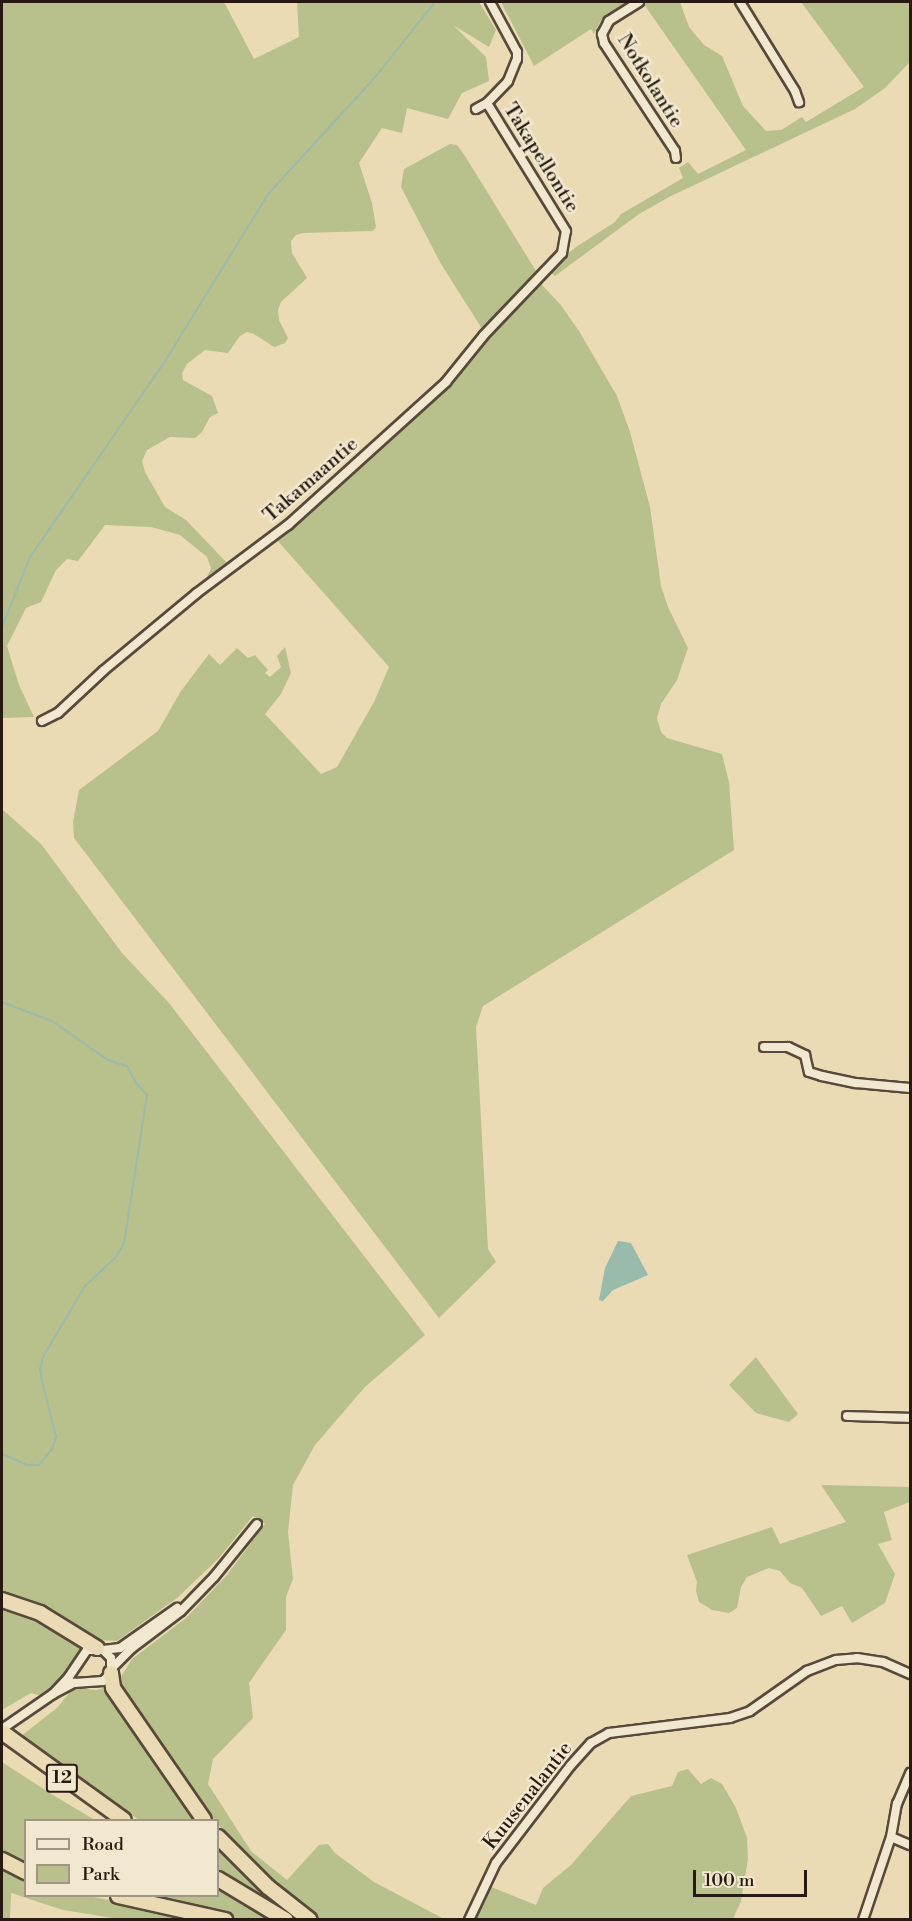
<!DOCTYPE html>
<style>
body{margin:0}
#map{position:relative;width:912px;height:1921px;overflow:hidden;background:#eadbb5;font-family:"Libre Bodoni",serif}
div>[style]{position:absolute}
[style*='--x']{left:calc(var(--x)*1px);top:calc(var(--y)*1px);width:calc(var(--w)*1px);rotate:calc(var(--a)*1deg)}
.green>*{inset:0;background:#b8c08c}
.water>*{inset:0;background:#98bbab}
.stream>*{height:2px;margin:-1px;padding:0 1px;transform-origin:1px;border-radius:1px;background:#98bbab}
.roads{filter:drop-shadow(2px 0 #584a3b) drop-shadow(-2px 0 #584a3b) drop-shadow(0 2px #584a3b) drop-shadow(0 -2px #584a3b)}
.street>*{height:8px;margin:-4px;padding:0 4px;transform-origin:4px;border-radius:4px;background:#f1e8cf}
.highway>*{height:14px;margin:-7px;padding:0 7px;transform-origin:7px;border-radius:7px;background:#eadbb5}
span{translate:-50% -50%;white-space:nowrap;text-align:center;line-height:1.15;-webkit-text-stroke:5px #f1e8cf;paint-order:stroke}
.shield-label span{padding:2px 4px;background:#f1e8cf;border:2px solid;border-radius:4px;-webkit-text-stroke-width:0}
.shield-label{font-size:18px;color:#281a12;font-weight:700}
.street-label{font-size:20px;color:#281a12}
.frame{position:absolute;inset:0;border:3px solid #281a12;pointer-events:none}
.legend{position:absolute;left:24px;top:1819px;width:195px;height:78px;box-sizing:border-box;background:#f1e8cf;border:2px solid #a19683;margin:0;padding:8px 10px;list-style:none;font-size:18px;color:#281a12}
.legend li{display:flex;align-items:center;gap:12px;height:30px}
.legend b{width:30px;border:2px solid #a19683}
.scale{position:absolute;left:693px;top:1870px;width:114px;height:27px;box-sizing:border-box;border:3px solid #281a12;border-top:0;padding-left:8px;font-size:18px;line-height:21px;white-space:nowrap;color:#281a12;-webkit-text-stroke:4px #f1e8cf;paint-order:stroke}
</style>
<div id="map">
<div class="green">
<i style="clip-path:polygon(2px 2px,224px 2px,254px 59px,299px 37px,297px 2px,479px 2px,496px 30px,489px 47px,453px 25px,486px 57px,489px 81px,462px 93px,448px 119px,407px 108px,402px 133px,382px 128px,359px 163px,372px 203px,376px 227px,373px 231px,303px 233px,296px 235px,291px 241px,292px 253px,307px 278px,281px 302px,278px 310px,279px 320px,288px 338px,285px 343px,274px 347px,254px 334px,247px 332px,240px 336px,228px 353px,205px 350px,187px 364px,182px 373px,183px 380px,212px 396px,218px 413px,210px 417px,202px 432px,195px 438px,170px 437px,147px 450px,142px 461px,145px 472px,165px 507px,186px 520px,228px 564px,210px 580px,207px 577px,211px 568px,207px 557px,180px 535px,151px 527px,105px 525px,78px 561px,67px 559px,56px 570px,41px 602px,26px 608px,7px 646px,19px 685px,34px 717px,2px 718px)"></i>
<i style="clip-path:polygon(501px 2px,631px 2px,600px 22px,594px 34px,591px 29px,534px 66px)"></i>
<i style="clip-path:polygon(645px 2px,680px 2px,689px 27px,704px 45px,722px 56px,743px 106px,766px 131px,781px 130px,802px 117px,806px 122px,864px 87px,801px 2px,910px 2px,910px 62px,885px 88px,855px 109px,669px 197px,639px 214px,555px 276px,548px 270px,576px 247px,615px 222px,621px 214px,683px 178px,679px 168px,688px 162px,698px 174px,746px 150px,643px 3px)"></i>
<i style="clip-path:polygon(450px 144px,457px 145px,465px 156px,536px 271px,484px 332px,441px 264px,401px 187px,404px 169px)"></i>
<i style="clip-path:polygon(541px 284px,560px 304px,579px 331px,617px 396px,630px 432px,650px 507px,661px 586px,668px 607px,688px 648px,677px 680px,661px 704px,657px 718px,661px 732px,667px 738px,722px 754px,729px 782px,734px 850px,483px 1006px,476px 1027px,488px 1249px,496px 1262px,439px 1318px,74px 838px,73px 822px,79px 790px,158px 731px,181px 691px,209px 654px,220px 665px,237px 648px,248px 658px,255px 655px,268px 670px,265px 673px,270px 677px,281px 667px,277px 656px,285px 647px,291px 673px,281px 694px,265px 714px,321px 774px,337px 767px,374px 702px,389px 667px,277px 540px)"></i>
<i style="clip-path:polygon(2px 809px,41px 844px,122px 953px,169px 1003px,425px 1335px,365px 1387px,315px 1445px,293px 1485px,288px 1532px,293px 1579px,286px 1597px,286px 1630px,249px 1683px,253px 1718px,213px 1759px,208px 1784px,251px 1851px,287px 1880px,319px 1845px,328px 1844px,335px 1853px,374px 1882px,444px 1919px,320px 1920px,315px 1916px,261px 1874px,239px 1852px,191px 1789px,121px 1688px,119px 1680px,132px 1659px,186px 1618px,227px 1575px,265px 1524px,253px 1516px,218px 1559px,177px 1598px,117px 1641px,98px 1640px,80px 1634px,54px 1615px,20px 1598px,2px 1594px)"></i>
<i style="clip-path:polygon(756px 1357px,798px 1414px,789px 1422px,756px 1413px,729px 1385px)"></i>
<i style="clip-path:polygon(821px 1485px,910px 1487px,910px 1502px,884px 1512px,892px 1540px,878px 1544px,895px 1574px,885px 1603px,852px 1623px,842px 1606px,821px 1616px,802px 1588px,790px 1583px,780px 1571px,769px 1568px,747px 1577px,741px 1587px,737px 1608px,729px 1613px,712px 1610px,699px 1602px,696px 1591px,697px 1582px,687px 1555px,772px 1527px,780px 1544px,846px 1522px)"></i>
<i style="clip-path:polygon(2px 1605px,37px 1617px,81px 1648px,54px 1687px,42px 1696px,31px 1693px,2px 1710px)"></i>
<i style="clip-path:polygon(106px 1687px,133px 1729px,198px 1820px,139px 1820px,20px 1737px,58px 1707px,70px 1692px,78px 1688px,97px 1690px)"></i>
<i style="clip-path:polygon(2px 1762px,53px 1795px,95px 1820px,26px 1820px,25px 1866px,2px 1855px)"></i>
<i style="clip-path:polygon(688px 1769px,701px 1784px,711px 1778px,722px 1784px,736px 1808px,747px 1838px,748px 1859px,741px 1901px,733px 1919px,475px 1919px,491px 1887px,536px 1905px,543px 1888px,571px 1865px,631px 1796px,672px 1786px,678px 1772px)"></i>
<i style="clip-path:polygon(218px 1844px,290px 1912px,218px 1871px)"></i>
<i style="clip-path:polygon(2px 1867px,25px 1878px,26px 1896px,89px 1896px,202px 1919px,119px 1919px,63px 1910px,11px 1893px,10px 1919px,2px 1919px)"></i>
<i style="clip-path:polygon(218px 1887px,272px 1919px,240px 1919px,140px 1896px,218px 1896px)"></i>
</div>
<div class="water">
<i style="clip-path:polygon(618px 1241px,631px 1243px,648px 1275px,613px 1290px,603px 1301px,599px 1300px,605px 1268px)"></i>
</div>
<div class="stream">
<i style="--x:2;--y:627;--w:75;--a:-68.2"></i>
<i style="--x:30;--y:557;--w:232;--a:-55.4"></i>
<i style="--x:162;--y:366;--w:203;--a:-58.3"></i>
<i style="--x:269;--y:193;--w:160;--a:-47.5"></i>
<i style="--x:377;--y:75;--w:93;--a:-51.5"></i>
<i style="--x:2;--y:1002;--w:53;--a:20.8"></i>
<i style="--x:52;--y:1021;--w:68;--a:34.9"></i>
<i style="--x:108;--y:1060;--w:20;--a:18"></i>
<i style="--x:127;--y:1066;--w:19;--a:62"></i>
<i style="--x:136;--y:1083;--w:16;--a:47"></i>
<i style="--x:147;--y:1095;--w:150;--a:98.8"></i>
<i style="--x:124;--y:1243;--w:16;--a:120"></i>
<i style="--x:116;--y:1257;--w:42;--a:136.9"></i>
<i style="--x:85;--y:1286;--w:82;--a:120.6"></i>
<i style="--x:43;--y:1357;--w:12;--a:104"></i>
<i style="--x:40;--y:1369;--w:12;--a:81"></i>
<i style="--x:42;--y:1381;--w:58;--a:76"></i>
<i style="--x:56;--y:1437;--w:13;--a:108"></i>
<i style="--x:52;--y:1449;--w:21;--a:129"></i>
<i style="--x:39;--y:1465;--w:12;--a:180"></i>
<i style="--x:27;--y:1465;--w:27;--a:-156"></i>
</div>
<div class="roads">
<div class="street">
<i style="--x:639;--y:2;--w:36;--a:148"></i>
<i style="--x:609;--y:21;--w:15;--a:118"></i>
<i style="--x:602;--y:34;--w:9;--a:77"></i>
<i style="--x:604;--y:43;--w:129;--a:56.7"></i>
<i style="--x:675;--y:151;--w:7;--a:82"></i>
<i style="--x:740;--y:2;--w:105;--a:58.3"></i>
<i style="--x:795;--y:91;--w:12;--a:70"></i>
<i style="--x:476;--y:109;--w:13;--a:-29"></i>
<i style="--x:487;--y:103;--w:30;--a:-46"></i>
<i style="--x:508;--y:81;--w:24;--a:-68"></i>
<i style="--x:517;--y:59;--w:7;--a:-90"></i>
<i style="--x:517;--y:52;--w:57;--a:-118.4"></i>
<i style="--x:42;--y:721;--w:18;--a:-27"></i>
<i style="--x:58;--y:713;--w:62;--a:-43"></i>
<i style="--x:103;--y:671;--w:122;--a:-39.7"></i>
<i style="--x:197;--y:593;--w:114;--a:-36.8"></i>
<i style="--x:288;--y:525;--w:213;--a:-42.1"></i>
<i style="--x:446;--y:382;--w:60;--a:-51"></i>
<i style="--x:484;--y:335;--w:113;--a:-46.4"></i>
<i style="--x:562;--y:253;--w:22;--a:-80"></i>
<i style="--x:566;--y:231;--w:150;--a:-121.7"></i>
<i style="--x:764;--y:1047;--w:24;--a:0"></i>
<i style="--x:788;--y:1047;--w:19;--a:25"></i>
<i style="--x:805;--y:1055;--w:17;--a:77"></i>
<i style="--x:809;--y:1072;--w:14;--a:17"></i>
<i style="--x:822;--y:1076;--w:35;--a:12"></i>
<i style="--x:856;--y:1083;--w:54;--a:5.3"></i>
<i style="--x:847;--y:1416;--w:63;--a:1.8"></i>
<i style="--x:103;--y:1650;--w:17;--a:-7"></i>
<i style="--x:120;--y:1648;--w:70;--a:-35.1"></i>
<i style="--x:112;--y:1668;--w:28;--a:-45"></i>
<i style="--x:132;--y:1648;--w:61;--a:-37.1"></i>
<i style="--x:181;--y:1611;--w:47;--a:-45.9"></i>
<i style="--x:214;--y:1577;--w:68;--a:-50.9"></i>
<i style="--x:2;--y:1729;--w:62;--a:-34.5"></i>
<i style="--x:53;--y:1694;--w:24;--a:-28"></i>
<i style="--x:74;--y:1683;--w:29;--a:-4"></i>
<i style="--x:103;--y:1681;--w:11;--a:-45"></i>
<i style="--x:111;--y:1673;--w:15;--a:-90"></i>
<i style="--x:111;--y:1658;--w:11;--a:-135"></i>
<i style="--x:103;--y:1650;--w:16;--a:180"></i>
<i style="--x:87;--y:1650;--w:32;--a:124"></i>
<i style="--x:69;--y:1677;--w:23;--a:133"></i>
<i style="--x:891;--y:1837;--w:21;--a:23"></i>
<i style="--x:469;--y:1920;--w:63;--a:-64.7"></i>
<i style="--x:496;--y:1863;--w:123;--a:-52.6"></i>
<i style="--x:571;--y:1765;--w:30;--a:-48"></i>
<i style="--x:591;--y:1743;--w:21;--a:-29"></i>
<i style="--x:609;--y:1733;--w:122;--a:-7.1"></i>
<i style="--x:730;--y:1718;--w:21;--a:-19"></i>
<i style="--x:750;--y:1711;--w:70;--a:-35.1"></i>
<i style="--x:807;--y:1671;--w:31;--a:-21"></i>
<i style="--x:836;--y:1660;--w:21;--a:-5"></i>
<i style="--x:857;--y:1658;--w:26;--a:9"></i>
<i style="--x:883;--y:1662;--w:30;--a:24"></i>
<i style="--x:863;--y:1920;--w:88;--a:-71.4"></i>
<i style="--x:891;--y:1837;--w:34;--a:-80"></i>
<i style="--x:897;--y:1804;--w:34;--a:-67"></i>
</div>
<div class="highway">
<i style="--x:2;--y:1600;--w:40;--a:18.9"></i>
<i style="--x:40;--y:1613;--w:67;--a:31.6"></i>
<i style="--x:111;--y:1673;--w:15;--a:82"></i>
<i style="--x:113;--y:1688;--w:160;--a:55.4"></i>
<i style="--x:2;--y:1732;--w:150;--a:35.8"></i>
<i style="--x:218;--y:1837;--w:71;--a:45"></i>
<i style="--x:268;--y:1887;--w:53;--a:38.2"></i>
<i style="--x:2;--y:1860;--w:27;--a:27"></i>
<i style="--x:218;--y:1879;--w:79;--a:31.1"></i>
<i style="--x:118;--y:1896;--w:110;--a:12.6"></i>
</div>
</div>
<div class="shield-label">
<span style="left:62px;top:1778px">12</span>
</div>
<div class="street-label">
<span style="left:650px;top:81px;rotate:58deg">Notkolantie</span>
<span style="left:541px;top:158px;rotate:58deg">Takapellontie</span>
<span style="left:311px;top:480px;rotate:-41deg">Takamaantie</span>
<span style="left:528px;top:1796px;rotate:-52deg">Kuusenalantie</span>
</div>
<div class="frame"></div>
<ul class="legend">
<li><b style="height:8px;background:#f1e8cf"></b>Road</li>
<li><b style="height:16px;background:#b8c08c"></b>Park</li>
</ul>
<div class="scale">100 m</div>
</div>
